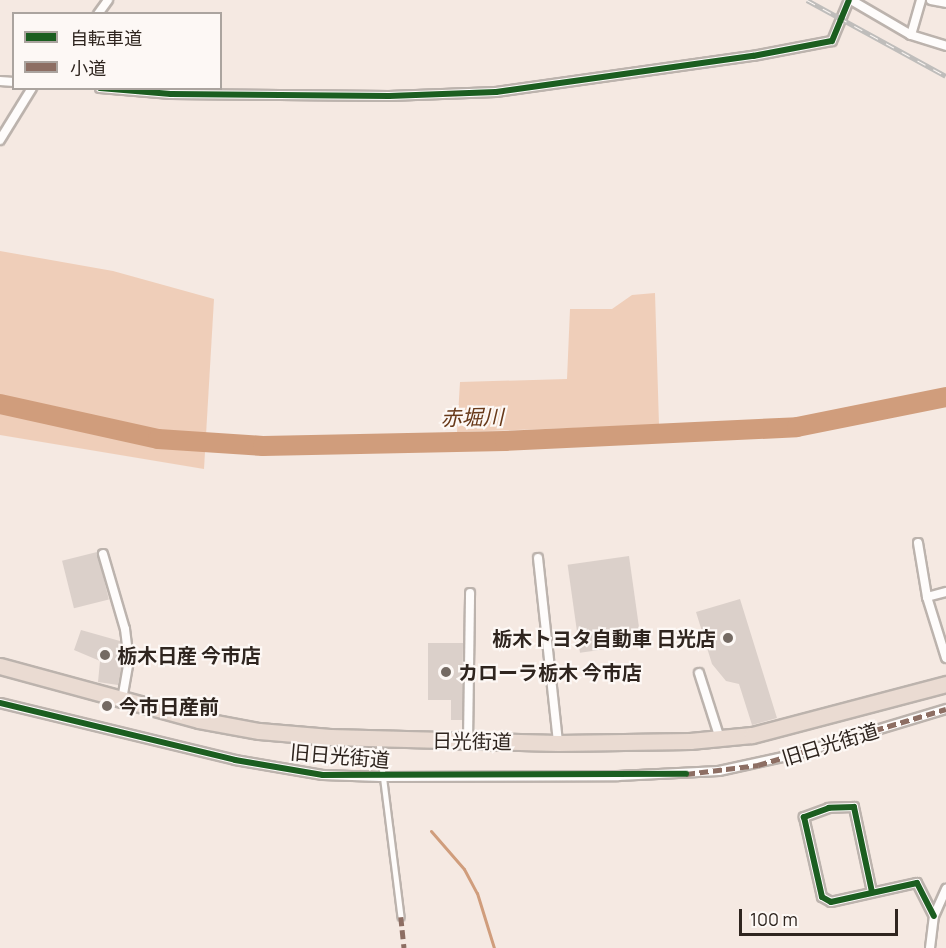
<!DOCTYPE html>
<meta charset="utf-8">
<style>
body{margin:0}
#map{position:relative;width:946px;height:948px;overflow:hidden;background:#f5e9e2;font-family:Manrope,"Noto Sans JP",sans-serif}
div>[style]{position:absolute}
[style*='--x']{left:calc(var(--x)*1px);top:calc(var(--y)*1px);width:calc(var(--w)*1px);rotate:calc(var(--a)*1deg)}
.green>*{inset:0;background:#efceb9}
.stream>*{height:3px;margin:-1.5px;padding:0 1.5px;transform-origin:1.5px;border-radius:1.5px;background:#d09d7c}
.river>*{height:20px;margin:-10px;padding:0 10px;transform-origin:10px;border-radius:10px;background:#d09d7c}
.building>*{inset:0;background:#dbd0ca;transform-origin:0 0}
.roads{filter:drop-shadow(2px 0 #bcb3ad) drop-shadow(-2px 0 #bcb3ad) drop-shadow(0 2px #bcb3ad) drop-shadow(0 -2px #bcb3ad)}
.lane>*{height:4.5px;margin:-2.25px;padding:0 2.25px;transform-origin:2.25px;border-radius:2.25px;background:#fefcfb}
.street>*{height:8px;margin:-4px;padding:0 4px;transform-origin:4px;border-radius:4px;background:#fefcfb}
.highway>*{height:15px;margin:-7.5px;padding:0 7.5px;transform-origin:7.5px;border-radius:7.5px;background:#eadbd2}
.rail>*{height:5px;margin-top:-2.5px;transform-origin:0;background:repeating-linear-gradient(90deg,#fdf8f5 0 9px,#bfbdbb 0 18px);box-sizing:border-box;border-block:2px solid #bfbdbb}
.quiet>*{height:4.5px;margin-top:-2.25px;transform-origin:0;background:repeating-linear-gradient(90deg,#8d6e63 0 9px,transparent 0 13.5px)}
.cycleway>*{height:6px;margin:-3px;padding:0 3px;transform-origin:3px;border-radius:3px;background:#1b5e20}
.dots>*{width:16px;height:16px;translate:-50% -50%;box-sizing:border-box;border:3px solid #fdf8f5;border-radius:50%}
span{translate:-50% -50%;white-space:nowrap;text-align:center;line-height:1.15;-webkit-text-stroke:4.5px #fdf8f5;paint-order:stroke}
.poi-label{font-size:20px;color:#2f251f;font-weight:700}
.right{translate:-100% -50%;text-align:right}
.left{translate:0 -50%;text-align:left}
.street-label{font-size:20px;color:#2f251f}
.water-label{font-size:21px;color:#683919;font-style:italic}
.legend{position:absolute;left:12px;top:12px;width:210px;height:78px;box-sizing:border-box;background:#fdf8f5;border:2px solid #aba49f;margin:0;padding:8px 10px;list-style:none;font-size:18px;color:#2f251f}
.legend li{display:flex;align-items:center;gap:12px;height:30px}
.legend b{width:30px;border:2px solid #aba49f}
.scale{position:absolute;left:739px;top:909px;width:159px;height:27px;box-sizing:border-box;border:3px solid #2f251f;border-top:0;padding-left:8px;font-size:18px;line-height:21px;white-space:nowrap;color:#2f251f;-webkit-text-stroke:4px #fdf8f5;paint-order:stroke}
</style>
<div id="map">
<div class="green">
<i style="clip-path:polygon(0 251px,113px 271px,214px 299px,204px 469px,0 435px)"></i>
<i style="clip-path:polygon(655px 293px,659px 425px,457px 432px,460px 382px,567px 379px,570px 309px,612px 309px,632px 295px)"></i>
</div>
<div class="stream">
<i style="--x:431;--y:831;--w:50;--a:49"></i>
<i style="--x:464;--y:869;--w:27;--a:62"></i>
<i style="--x:477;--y:893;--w:58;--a:72.8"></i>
</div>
<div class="river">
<i style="--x:0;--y:404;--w:162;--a:12.5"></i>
<i style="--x:158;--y:439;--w:105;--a:3.8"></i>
<i style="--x:263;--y:446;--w:242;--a:-1.2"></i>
<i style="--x:505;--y:441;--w:292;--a:-2.7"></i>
<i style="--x:797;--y:427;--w:152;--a:-11.4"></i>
</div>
<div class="building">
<i style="left:97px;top:552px;width:49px;height:36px;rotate:76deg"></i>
<i style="left:629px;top:556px;width:89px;height:62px;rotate:82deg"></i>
<i style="clip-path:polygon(740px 599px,777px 718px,752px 725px,739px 684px,726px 681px,712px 664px,696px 612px)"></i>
<i style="clip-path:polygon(81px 630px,120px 641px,123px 660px,118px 685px,98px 682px,100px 661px,74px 650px)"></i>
<i style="clip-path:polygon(428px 643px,463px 643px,462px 720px,451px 720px,451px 700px,428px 700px)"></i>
</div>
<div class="roads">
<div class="lane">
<i style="--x:379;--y:742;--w:176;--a:82.8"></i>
</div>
<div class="street">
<i style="--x:851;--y:0;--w:69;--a:30.3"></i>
<i style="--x:911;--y:35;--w:37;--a:17"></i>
<i style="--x:931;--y:0;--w:15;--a:11"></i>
<i style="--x:98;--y:14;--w:17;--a:-54"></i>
<i style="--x:911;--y:35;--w:36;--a:-74"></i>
<i style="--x:0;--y:81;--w:14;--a:4"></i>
<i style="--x:100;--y:88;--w:71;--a:4.8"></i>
<i style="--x:171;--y:94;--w:218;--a:0.5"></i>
<i style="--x:389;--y:96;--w:107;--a:-2.1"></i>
<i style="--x:496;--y:92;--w:260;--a:-8"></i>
<i style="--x:753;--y:56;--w:80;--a:-10.8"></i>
<i style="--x:832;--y:41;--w:44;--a:-67.5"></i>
<i style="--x:0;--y:140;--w:61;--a:-58.4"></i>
<i style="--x:918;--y:543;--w:55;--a:80.5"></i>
<i style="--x:927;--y:597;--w:64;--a:72.7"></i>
<i style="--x:103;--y:554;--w:78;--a:73.7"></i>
<i style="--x:125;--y:629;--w:31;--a:83"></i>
<i style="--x:129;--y:660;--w:40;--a:100"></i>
<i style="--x:538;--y:558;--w:186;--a:83.8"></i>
<i style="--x:927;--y:597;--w:20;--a:-15"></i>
<i style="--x:699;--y:673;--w:69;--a:72.3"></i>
<i style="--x:0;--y:703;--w:242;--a:13.6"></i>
<i style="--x:235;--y:760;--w:89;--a:9.7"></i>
<i style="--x:323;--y:775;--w:58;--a:2"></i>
<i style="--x:381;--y:777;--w:237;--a:-0.2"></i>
<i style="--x:618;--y:776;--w:101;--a:-2.8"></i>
<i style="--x:719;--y:771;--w:80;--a:-12.3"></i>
<i style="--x:797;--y:754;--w:156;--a:-16.8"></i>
<i style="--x:468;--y:741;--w:148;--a:-89.2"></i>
<i style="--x:872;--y:892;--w:87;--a:-102"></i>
<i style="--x:854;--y:807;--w:25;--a:178"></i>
<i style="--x:829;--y:808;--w:27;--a:160"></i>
<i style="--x:804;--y:817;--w:82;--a:77.3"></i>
<i style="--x:822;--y:897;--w:10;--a:29"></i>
<i style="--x:831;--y:902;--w:88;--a:-12.5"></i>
<i style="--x:917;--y:883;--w:37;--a:63"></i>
<i style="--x:930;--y:948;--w:32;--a:-83"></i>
<i style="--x:934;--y:916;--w:30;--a:-66"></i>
</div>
<div class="highway">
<i style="--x:0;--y:666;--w:206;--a:15.2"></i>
<i style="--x:199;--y:720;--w:61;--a:10.4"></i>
<i style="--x:259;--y:731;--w:71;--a:4.8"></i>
<i style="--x:330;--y:737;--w:228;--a:1.5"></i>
<i style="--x:558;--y:743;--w:132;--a:-0.9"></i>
<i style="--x:690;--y:741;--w:62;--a:-5.5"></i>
<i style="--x:752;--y:735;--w:201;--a:-14.7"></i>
</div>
</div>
<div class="rail">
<i style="--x:807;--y:0;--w:158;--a:28.7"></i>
</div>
<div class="quiet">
<i style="--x:686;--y:774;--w:73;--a:-7.1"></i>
<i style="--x:758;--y:765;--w:196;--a:-16.6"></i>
<i style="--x:401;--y:917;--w:31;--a:84"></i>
</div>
<div class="cycleway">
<i style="--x:100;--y:88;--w:71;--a:4.8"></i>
<i style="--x:171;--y:94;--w:218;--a:0.5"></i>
<i style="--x:389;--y:96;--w:107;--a:-2.1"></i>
<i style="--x:496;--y:92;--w:260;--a:-8"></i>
<i style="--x:753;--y:56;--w:80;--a:-10.8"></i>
<i style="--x:832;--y:41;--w:44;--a:-67.5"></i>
<i style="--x:0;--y:703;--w:242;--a:13.6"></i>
<i style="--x:235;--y:760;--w:89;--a:9.7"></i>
<i style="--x:323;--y:775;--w:363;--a:-0.2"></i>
<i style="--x:872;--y:892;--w:87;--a:-102"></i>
<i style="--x:854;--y:807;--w:25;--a:178"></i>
<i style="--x:829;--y:808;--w:27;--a:160"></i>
<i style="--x:804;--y:817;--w:82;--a:77.3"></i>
<i style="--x:822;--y:897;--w:10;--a:29"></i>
<i style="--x:831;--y:902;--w:88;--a:-12.5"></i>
<i style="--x:917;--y:883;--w:37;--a:63"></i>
</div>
<div class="dots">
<i style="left:728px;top:638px;background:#746a63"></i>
<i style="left:105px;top:655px;background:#746a63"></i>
<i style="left:446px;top:672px;background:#746a63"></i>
<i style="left:107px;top:706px;background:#746a63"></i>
</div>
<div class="poi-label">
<span class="right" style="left:716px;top:638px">栃木トヨタ自動車 日光店</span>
<span class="left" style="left:117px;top:655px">栃木日産 今市店</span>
<span class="left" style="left:458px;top:672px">カローラ栃木 今市店</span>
<span class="left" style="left:119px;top:706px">今市日産前</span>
</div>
<div class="street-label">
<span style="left:472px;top:741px;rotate:1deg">日光街道</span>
<span style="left:830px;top:744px;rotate:-17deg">旧日光街道</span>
<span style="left:340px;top:756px;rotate:5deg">旧日光街道</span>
</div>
<div class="water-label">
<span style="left:472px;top:417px;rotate:-1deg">赤堀川</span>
</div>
<ul class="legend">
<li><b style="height:8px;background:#1b5e20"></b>自転車道</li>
<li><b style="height:8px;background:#8d6e63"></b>小道</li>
</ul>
<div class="scale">100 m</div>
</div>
